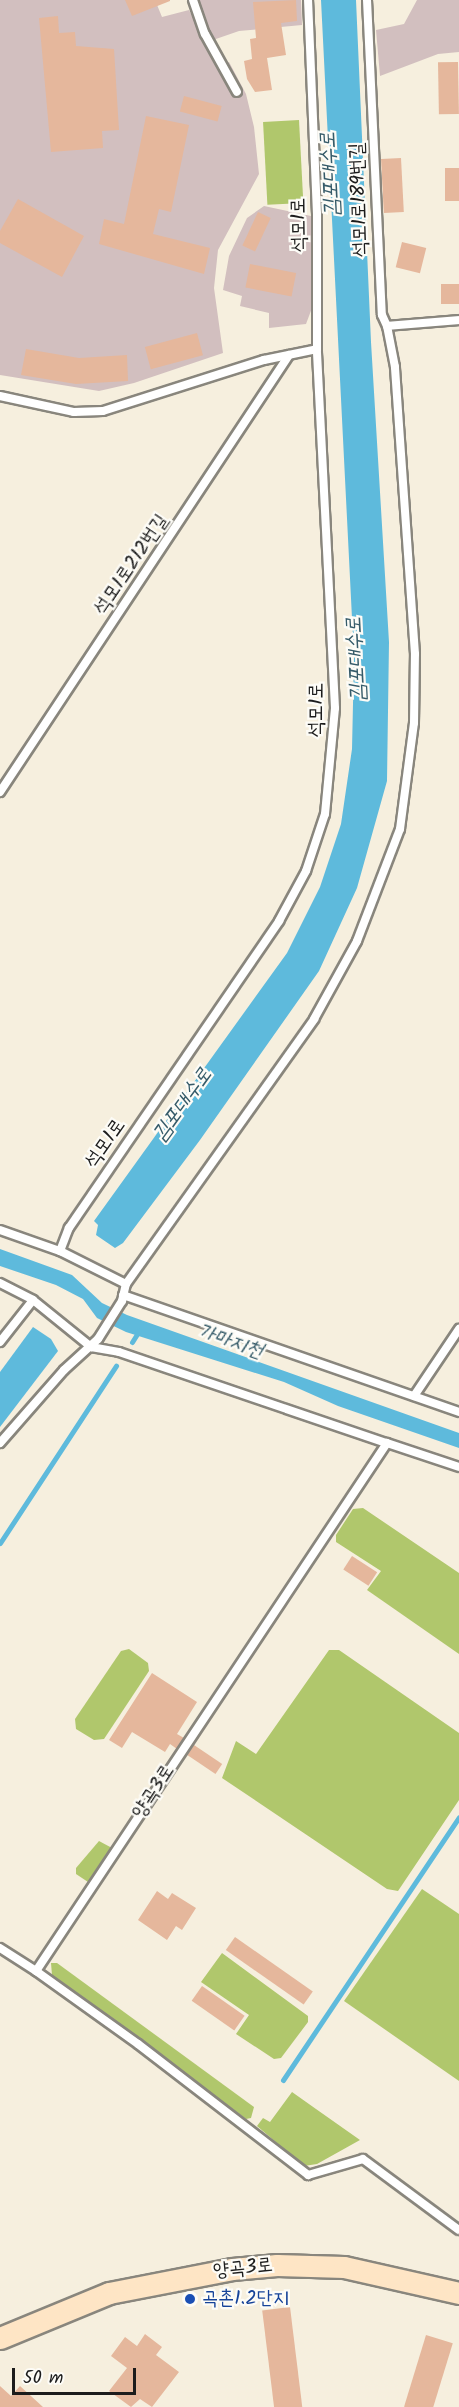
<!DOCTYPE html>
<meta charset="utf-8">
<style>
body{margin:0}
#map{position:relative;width:459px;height:2407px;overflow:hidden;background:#f6efde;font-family:Kalam,"Poor Story",sans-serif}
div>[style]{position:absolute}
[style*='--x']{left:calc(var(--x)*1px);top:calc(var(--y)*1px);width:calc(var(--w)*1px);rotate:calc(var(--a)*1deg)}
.industrial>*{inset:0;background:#d2bfbf}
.green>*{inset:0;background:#b0c76c;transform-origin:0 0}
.water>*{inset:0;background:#5ebadc}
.stream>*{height:5px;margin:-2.5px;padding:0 2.5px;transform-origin:2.5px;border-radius:2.5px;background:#5ebadc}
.building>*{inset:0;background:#e5b79c;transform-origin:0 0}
.roads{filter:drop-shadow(2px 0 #89867d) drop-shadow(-2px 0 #89867d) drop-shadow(0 2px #89867d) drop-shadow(0 -2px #89867d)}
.lane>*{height:8px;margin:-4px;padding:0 4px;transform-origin:4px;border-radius:4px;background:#fff}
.secondary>*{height:21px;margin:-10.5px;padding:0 10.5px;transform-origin:10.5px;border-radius:10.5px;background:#fee5c5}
.dots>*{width:16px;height:16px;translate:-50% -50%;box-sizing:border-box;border:3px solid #fdfcf7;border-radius:50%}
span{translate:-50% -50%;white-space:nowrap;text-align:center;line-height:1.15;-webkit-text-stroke:4.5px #fdfcf7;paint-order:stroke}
.street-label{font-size:20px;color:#1c1c1c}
.transit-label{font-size:20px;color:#164399}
.left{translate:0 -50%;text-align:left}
.water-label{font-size:21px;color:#365b69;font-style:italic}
.scale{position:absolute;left:12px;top:2368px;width:124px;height:27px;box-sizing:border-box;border:3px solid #1c1c1c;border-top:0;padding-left:8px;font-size:18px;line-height:21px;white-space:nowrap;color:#1c1c1c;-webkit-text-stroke:4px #fdfcf7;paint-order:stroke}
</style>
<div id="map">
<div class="industrial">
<i style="clip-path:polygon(0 0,155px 0,162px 17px,189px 10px,218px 67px,229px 62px,246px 94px,254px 127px,259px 174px,218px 250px,214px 288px,223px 353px,134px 383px,99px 391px,0 375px)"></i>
<i style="clip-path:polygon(198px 0,301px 0,302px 25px,239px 31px,213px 40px)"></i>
<i style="clip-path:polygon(417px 0,459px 0,459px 52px,438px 54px,380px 76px,376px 30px,404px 24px)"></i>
<i style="clip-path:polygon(264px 206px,311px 216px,312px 308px,306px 324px,269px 328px,269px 313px,240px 306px,242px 296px,223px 290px,229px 256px,247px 218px)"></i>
</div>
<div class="green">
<i style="left:299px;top:120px;width:83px;height:36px;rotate:87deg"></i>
<i style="clip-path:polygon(363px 1508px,459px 1573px,459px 1654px,367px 1590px,381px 1571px,336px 1542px,336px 1535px,353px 1509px)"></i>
<i style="clip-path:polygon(129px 1649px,148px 1663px,149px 1671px,104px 1739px,94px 1740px,76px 1729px,75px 1719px,121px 1651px)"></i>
<i style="clip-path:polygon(329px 1650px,339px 1650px,459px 1733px,459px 1800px,398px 1891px,387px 1889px,222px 1778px,236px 1741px,256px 1754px)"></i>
<i style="clip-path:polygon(99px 1841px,112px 1848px,88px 1882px,76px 1874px,76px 1868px)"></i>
<i style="clip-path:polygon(422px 1889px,459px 1914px,459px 2081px,344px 2001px)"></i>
<i style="clip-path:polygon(222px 1953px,308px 2016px,308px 2022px,281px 2058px,274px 2059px,236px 2034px,249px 2015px,201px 1982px)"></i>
<i style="clip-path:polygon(51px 1963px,57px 1963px,254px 2107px,251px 2118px,246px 2119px,60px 1982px,52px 1975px)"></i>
<i style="clip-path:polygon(292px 2092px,316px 2109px,360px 2140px,317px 2164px,304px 2166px,257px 2126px,263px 2118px,270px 2122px)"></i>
</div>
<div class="water">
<i style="clip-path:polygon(321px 0,356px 0,371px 342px,389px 642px,387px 781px,357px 888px,319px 971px,200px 1140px,123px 1243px,115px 1248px,96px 1235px,98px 1225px,94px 1221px,287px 953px,320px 887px,341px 824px,352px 749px,354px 658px)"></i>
<i style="clip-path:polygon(0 1249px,72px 1275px,102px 1303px,127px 1315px,459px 1433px,459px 1448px,338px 1406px,284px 1382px,126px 1332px,97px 1318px,83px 1299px,56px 1285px,0 1266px)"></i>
<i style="clip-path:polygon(33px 1327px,51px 1339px,58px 1351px,0 1427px,0 1372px)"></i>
</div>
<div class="stream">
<i style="--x:132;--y:1342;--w:13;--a:-58"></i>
<i style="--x:0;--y:1543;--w:212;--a:-56.8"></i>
<i style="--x:283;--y:2080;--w:316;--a:-56.2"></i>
</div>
<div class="building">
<i style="clip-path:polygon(125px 0,170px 0,170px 1px,132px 16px)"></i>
<i style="clip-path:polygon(296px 0,297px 21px,281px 23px,286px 55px,267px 58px,272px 90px,255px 92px,247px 79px,244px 61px,252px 59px,250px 39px,256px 38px,253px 2px)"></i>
<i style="clip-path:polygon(58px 16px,59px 33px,75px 32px,76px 46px,114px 49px,119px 130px,102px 131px,103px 148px,51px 152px,39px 18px)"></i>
<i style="left:458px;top:62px;width:52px;height:20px;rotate:89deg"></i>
<i style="left:184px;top:96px;width:39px;height:16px;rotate:15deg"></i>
<i style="clip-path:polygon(146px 116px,189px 125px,171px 212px,159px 209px,153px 234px,210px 248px,204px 274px,99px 244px,104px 219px,124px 224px)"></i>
<i style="left:401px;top:158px;width:54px;height:20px;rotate:87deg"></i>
<i style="left:445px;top:168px;width:14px;height:33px"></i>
<i style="clip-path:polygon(18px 199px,84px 236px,62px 277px,0 243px,0 231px)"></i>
<i style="left:258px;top:212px;width:14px;height:37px;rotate:25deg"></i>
<i style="left:402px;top:242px;width:25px;height:26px;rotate:14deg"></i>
<i style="left:250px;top:264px;width:47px;height:24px;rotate:11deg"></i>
<i style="left:441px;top:284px;width:18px;height:20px"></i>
<i style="left:197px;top:333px;width:23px;height:54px;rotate:75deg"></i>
<i style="clip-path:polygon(26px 349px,79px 358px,127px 355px,128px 381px,76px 384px,21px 375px)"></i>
<i style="left:352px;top:1556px;width:30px;height:16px;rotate:33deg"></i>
<i style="clip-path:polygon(152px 1673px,197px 1702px,177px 1734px,184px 1738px,177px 1749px,170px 1744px,165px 1752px,132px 1732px,122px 1748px,109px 1740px)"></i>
<i style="left:194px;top:1745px;width:34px;height:12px;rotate:34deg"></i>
<i style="clip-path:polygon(157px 1891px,168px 1899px,172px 1893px,196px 1908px,182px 1930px,176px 1926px,167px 1940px,138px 1920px)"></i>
<i style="left:235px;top:1937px;width:95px;height:16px;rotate:35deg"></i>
<i style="left:202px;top:1986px;width:52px;height:18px;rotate:35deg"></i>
<i style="left:290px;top:2307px;width:101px;height:28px;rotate:83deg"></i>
<i style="clip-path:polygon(145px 2334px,162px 2347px,156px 2355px,179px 2372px,152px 2407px,140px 2399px,131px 2407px,109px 2391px,127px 2368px,111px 2356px,125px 2337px,137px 2346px)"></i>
<i style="left:426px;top:2335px;width:28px;height:75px;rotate:17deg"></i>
<i style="clip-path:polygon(0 2386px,11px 2396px,20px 2386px,43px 2407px,0 2407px)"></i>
</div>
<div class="roads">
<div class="lane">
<i style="--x:193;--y:0;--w:36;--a:71"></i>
<i style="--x:205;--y:34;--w:66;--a:61.1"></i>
<i style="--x:367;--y:0;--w:315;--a:87.3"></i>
<i style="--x:382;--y:315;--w:12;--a:66"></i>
<i style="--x:387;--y:326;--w:72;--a:-4.8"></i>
<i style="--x:0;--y:396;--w:76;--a:12.2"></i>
<i style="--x:74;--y:412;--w:29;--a:-2"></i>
<i style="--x:103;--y:411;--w:169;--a:-17.6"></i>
<i style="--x:264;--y:360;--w:54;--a:-11.7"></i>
<i style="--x:0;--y:792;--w:524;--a:-56.52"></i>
<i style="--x:0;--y:1230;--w:64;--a:19.3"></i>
<i style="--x:0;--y:1283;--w:37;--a:27"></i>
<i style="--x:33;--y:1300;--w:75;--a:39"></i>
<i style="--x:91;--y:1347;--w:28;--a:10"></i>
<i style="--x:119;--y:1352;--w:283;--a:18.8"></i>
<i style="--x:387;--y:1443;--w:634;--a:123.61"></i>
<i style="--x:36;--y:1971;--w:125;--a:35.6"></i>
<i style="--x:138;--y:2044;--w:215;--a:37.6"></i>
<i style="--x:308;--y:2175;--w:57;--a:-16.2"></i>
<i style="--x:363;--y:2159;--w:119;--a:36.5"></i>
<i style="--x:126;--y:1284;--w:325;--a:-54.6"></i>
<i style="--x:314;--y:1019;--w:89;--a:-61.1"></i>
<i style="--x:357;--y:941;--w:120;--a:-69"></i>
<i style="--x:400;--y:829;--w:107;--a:-82.5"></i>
<i style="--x:414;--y:723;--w:69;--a:-89.2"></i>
<i style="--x:415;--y:654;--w:288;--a:-94"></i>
<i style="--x:395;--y:367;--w:42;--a:-101"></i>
<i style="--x:123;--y:1295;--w:356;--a:19.2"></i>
<i style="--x:0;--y:1342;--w:53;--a:-51.8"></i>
<i style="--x:414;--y:1396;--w:81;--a:-56.1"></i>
<i style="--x:0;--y:1443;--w:97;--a:-48.8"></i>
<i style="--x:64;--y:1370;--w:46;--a:-42.4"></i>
<i style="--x:98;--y:1339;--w:45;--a:-57.7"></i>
<i style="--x:122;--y:1301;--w:17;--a:-77"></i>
<i style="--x:126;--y:1284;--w:74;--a:-153.4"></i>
<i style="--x:60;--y:1251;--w:25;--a:-69"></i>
<i style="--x:69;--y:1228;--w:372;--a:-55.6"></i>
<i style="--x:279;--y:921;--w:57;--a:-61.6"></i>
<i style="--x:306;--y:871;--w:60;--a:-71.6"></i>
<i style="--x:325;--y:814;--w:106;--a:-84.6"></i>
<i style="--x:335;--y:708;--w:359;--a:-92.9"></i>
<i style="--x:317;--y:349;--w:135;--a:-90"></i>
<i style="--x:317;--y:214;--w:214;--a:-92.4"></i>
<i style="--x:387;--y:1443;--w:76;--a:18.4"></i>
<i style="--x:0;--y:1948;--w:43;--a:32.6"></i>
</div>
<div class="secondary">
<i style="--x:0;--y:2338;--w:118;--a:-22.4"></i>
<i style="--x:109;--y:2293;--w:125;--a:-11"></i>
<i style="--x:232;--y:2269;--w:45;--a:-5.1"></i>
<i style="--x:277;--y:2265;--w:67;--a:1.7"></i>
<i style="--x:344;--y:2267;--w:118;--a:12.7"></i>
</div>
</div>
<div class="dots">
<i style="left:190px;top:2299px;background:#1a4fb4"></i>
</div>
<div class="street-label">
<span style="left:360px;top:200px;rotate:-92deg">석모1로189번길</span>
<span style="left:300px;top:225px;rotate:-91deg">석모1로</span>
<span style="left:132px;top:565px;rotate:-56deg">석모1로212번길</span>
<span style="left:317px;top:710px;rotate:-90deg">석모1로</span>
<span style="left:106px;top:1144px;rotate:-55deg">석모1로</span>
<span style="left:154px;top:1792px;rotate:-57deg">양곡3로</span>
<span style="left:243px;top:2269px;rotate:-6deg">양곡3로</span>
</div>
<div class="transit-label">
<span class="left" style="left:202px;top:2299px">곡촌1.2단지</span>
</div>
<div class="water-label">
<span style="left:331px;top:174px;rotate:-93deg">김포대수로</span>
<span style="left:357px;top:659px;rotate:-93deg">김포대수로</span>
<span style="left:183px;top:1105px;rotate:-54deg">김포대수로</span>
<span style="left:230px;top:1342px;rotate:19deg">가마지천</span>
</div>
<div class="scale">50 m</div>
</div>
